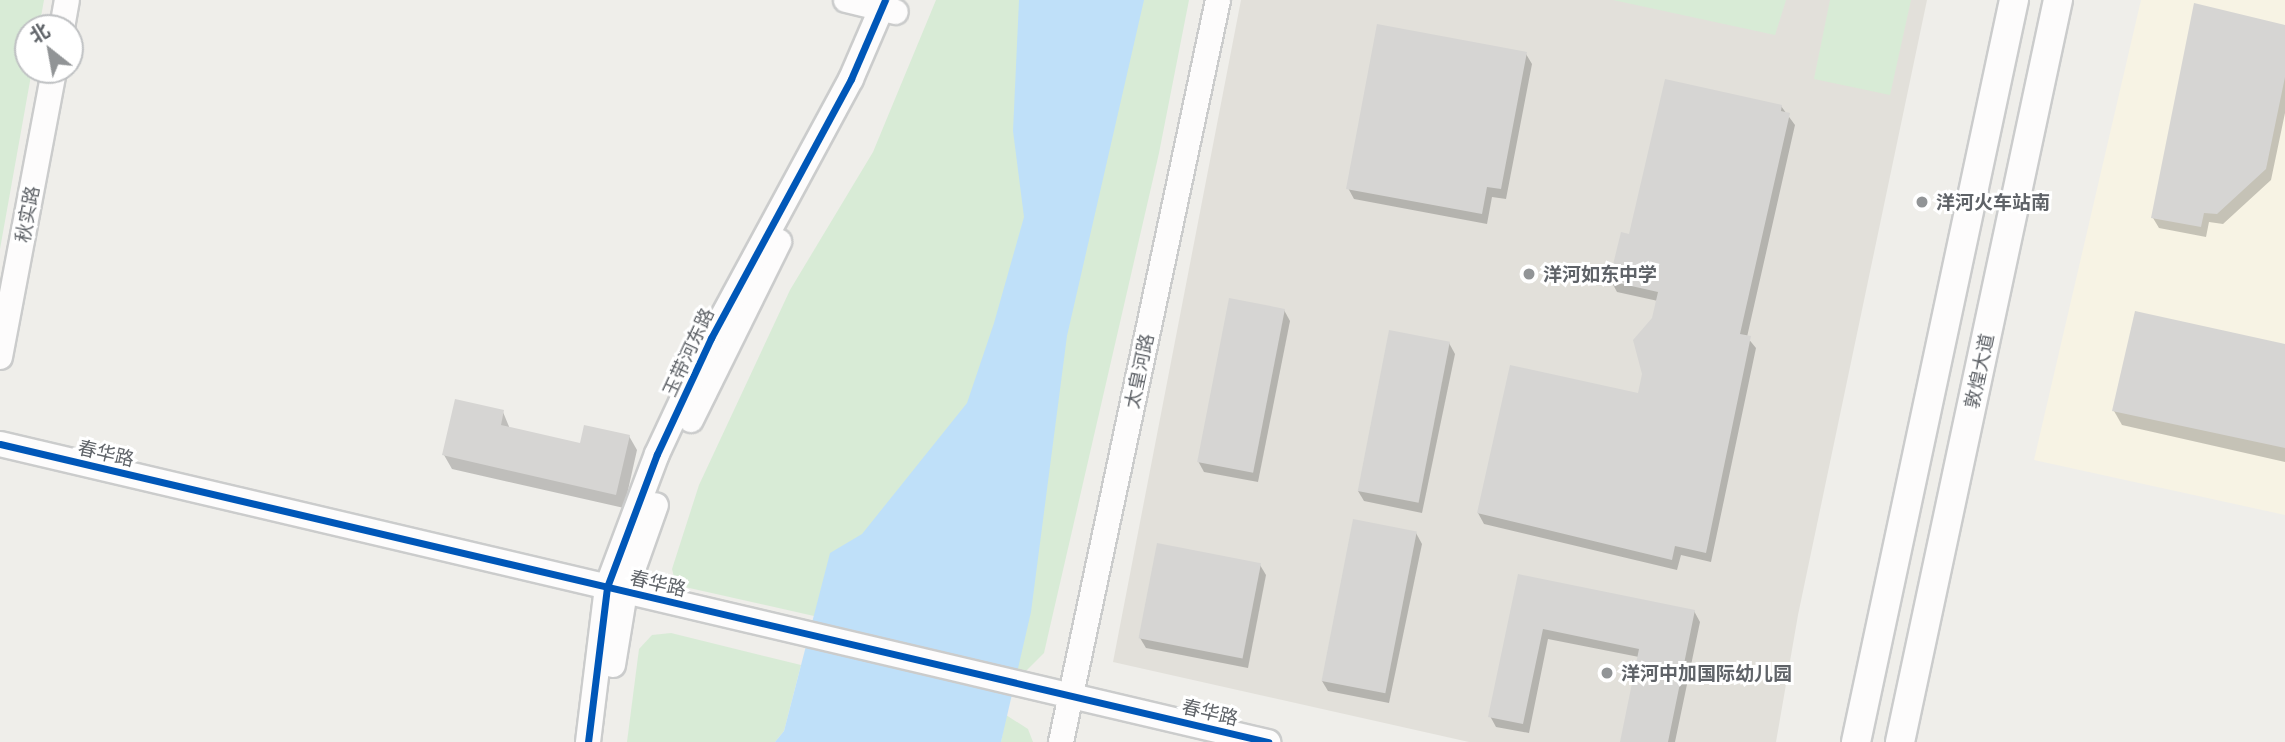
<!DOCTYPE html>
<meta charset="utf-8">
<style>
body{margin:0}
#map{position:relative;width:2285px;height:742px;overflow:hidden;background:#efeeea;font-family:"Exo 2","Noto Sans SC",sans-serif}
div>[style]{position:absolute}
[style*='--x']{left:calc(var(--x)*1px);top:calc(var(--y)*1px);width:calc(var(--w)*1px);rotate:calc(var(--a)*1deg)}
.commercial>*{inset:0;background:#f7f3e4}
.education>*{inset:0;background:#e2e0da}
.green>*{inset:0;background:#d8ebd6}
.water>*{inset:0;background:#bfe0f9}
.shadow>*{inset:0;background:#0003}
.building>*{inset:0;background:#d6d5d3;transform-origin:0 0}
.roads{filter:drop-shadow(2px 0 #cbcccc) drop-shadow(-2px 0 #cbcccc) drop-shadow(0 2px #cbcccc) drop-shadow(0 -2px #cbcccc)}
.tertiary>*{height:24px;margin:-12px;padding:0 12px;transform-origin:12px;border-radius:12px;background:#fdfcfc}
.secondary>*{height:28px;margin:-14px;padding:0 14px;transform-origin:14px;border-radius:14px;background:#fdfcfc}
.cycleway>*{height:7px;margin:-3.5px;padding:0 3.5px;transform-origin:3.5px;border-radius:3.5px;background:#0057b8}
.dots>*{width:19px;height:19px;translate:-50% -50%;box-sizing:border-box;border:4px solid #fff;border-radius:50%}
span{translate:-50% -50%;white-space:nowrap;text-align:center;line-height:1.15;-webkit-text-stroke:6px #fff;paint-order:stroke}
.poi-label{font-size:19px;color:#5f6368;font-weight:700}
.left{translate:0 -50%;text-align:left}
.street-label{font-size:19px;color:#5f6368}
.north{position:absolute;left:14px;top:14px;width:70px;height:70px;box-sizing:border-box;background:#fff;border:2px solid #bfc1c3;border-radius:50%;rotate:329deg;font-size:19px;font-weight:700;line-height:28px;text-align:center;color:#5f6368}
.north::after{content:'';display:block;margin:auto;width:24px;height:32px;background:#919496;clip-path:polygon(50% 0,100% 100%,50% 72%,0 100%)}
</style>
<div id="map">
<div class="commercial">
<i style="clip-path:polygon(2141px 0,2285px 0,2285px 515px,2034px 460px)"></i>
</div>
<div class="education">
<i style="clip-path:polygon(1241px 0,1927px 0,1798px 615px,1776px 742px,1469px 742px,1113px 662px)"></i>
</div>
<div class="green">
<i style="clip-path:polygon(0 0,44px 0,39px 28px,28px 28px,28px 70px,32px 70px,0 249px)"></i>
<i style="clip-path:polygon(936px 0,1189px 0,1159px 153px,1049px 631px,1044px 653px,1023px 674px,814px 616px,676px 585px,672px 569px,699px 485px,790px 290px,873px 152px)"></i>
<i style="clip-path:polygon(1613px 0,1786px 0,1775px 35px)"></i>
<i style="clip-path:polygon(1830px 0,1911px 0,1890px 95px,1814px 79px)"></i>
<i style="clip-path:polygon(671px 633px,801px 665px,784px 731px,775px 742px,627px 742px,639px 649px,652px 635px)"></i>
<i style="clip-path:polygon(1006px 715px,1028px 729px,1033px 742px,1001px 742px)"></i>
</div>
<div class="water">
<i style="clip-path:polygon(1019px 0,1144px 0,1067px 336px,1031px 612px,1001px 742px,775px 742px,784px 731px,830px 553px,862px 534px,967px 403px,994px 323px,1024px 217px,1013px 131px)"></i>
</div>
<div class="shadow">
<i style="clip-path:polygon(2285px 27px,2285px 113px,2271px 180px,2223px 224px,2209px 222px,2206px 237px,2159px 228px,2153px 218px)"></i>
<i style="clip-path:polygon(1526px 54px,1532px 64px,1506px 199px,1492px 197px,1487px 224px,1354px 199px,1348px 188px)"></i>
<i style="clip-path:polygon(1781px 106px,1795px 125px,1747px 337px,1756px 348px,1711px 562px,1681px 555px,1677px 570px,1484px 524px,1478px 513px,1639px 395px,1658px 301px,1617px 292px,1611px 281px,1631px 236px)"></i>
<i style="clip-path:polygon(1284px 310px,1290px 321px,1258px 482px,1204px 472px,1198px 461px)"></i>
<i style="clip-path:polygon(1449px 343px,1455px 354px,1422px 513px,1364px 501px,1358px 491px)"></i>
<i style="clip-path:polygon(2285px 345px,2285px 462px,2122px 425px,2114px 411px)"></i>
<i style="clip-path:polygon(503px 412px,510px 429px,581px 445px,629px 436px,637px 450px,624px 508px,452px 469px,444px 455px)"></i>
<i style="clip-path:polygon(1416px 533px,1422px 544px,1389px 703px,1328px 691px,1322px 681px)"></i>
<i style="clip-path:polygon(1260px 565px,1266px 575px,1248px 668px,1146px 648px,1140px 638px)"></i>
<i style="clip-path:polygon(1519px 576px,1694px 611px,1700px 622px,1675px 742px,1622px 742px,1639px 657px,1548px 639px,1529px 733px,1496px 727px,1490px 716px)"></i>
</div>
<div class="building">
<i style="clip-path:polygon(2194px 3px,2285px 25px,2285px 77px,2266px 169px,2217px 214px,2204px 213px,2201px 227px,2151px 218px)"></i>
<i style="clip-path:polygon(1377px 24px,1527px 52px,1501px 189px,1487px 187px,1482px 214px,1346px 189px)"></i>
<i style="clip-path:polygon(1665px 79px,1782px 105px,1781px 111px,1790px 113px,1740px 334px,1751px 336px,1706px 553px,1675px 546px,1672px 560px,1477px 513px,1510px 365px,1638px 393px,1642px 374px,1633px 340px,1652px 318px,1658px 292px,1609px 281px,1621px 232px,1629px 234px)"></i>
<i style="left:1229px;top:298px;width:57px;height:167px;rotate:11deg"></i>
<i style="clip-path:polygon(2135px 311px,2285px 344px,2285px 448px,2112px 411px)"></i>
<i style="left:1389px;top:330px;width:62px;height:164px;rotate:11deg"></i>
<i style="clip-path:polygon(455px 399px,504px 410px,501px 425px,580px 443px,584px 425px,630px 435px,616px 495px,442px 455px)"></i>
<i style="left:1353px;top:519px;width:65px;height:165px;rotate:11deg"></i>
<i style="left:1157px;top:543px;width:106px;height:97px;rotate:11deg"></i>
<i style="clip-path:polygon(1518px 574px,1695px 610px,1668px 742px,1620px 742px,1639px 649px,1543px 629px,1523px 724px,1488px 717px)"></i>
</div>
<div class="roads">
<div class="tertiary">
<i style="--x:846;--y:0;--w:51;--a:13.5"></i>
<i style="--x:62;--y:28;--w:28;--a:-80"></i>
<i style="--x:0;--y:357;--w:292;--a:-79.3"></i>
<i style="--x:691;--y:420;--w:199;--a:-63.7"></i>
<i style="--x:0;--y:444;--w:1303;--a:13.23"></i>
<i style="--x:613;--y:665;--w:74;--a:-80.7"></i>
<i style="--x:625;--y:592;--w:92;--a:-70.4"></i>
<i style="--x:588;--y:742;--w:156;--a:-83"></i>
<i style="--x:607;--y:587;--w:142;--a:-69.4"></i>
<i style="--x:657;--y:454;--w:128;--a:-65"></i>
<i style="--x:711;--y:338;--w:294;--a:-61.6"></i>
<i style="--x:851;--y:79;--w:86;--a:-66.7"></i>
<i style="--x:1061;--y:742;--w:758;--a:-78.05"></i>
</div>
<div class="secondary">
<i style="--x:1856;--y:742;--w:759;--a:-77.98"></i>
<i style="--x:1900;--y:742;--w:759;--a:-77.98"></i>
</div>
</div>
<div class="cycleway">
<i style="--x:0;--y:444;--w:1303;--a:13.23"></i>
<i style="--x:588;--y:742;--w:156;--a:-83"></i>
<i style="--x:607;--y:587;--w:142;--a:-69.4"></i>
<i style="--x:657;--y:454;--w:128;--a:-65"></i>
<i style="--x:711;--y:338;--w:294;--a:-61.6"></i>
<i style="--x:851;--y:79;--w:86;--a:-66.7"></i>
</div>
<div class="dots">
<i style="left:1922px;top:202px;background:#919496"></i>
<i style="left:1529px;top:274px;background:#919496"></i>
<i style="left:1607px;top:673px;background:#919496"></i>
</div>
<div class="poi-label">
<span class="left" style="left:1936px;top:202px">洋河火车站南</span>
<span class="left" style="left:1543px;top:274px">洋河如东中学</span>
<span class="left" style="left:1621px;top:673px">洋河中加国际幼儿园</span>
</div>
<div class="street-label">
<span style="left:27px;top:214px;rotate:-79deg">秋实路</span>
<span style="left:688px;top:352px;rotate:-65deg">玉带河东路</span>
<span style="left:1139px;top:371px;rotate:-78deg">太皇河路</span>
<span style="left:1979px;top:371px;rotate:-78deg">敦煌大道</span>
<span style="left:106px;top:453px;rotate:13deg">春华路</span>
<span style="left:658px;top:583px;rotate:13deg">春华路</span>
<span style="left:1210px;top:712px;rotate:13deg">春华路</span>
</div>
<div class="north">北</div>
</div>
